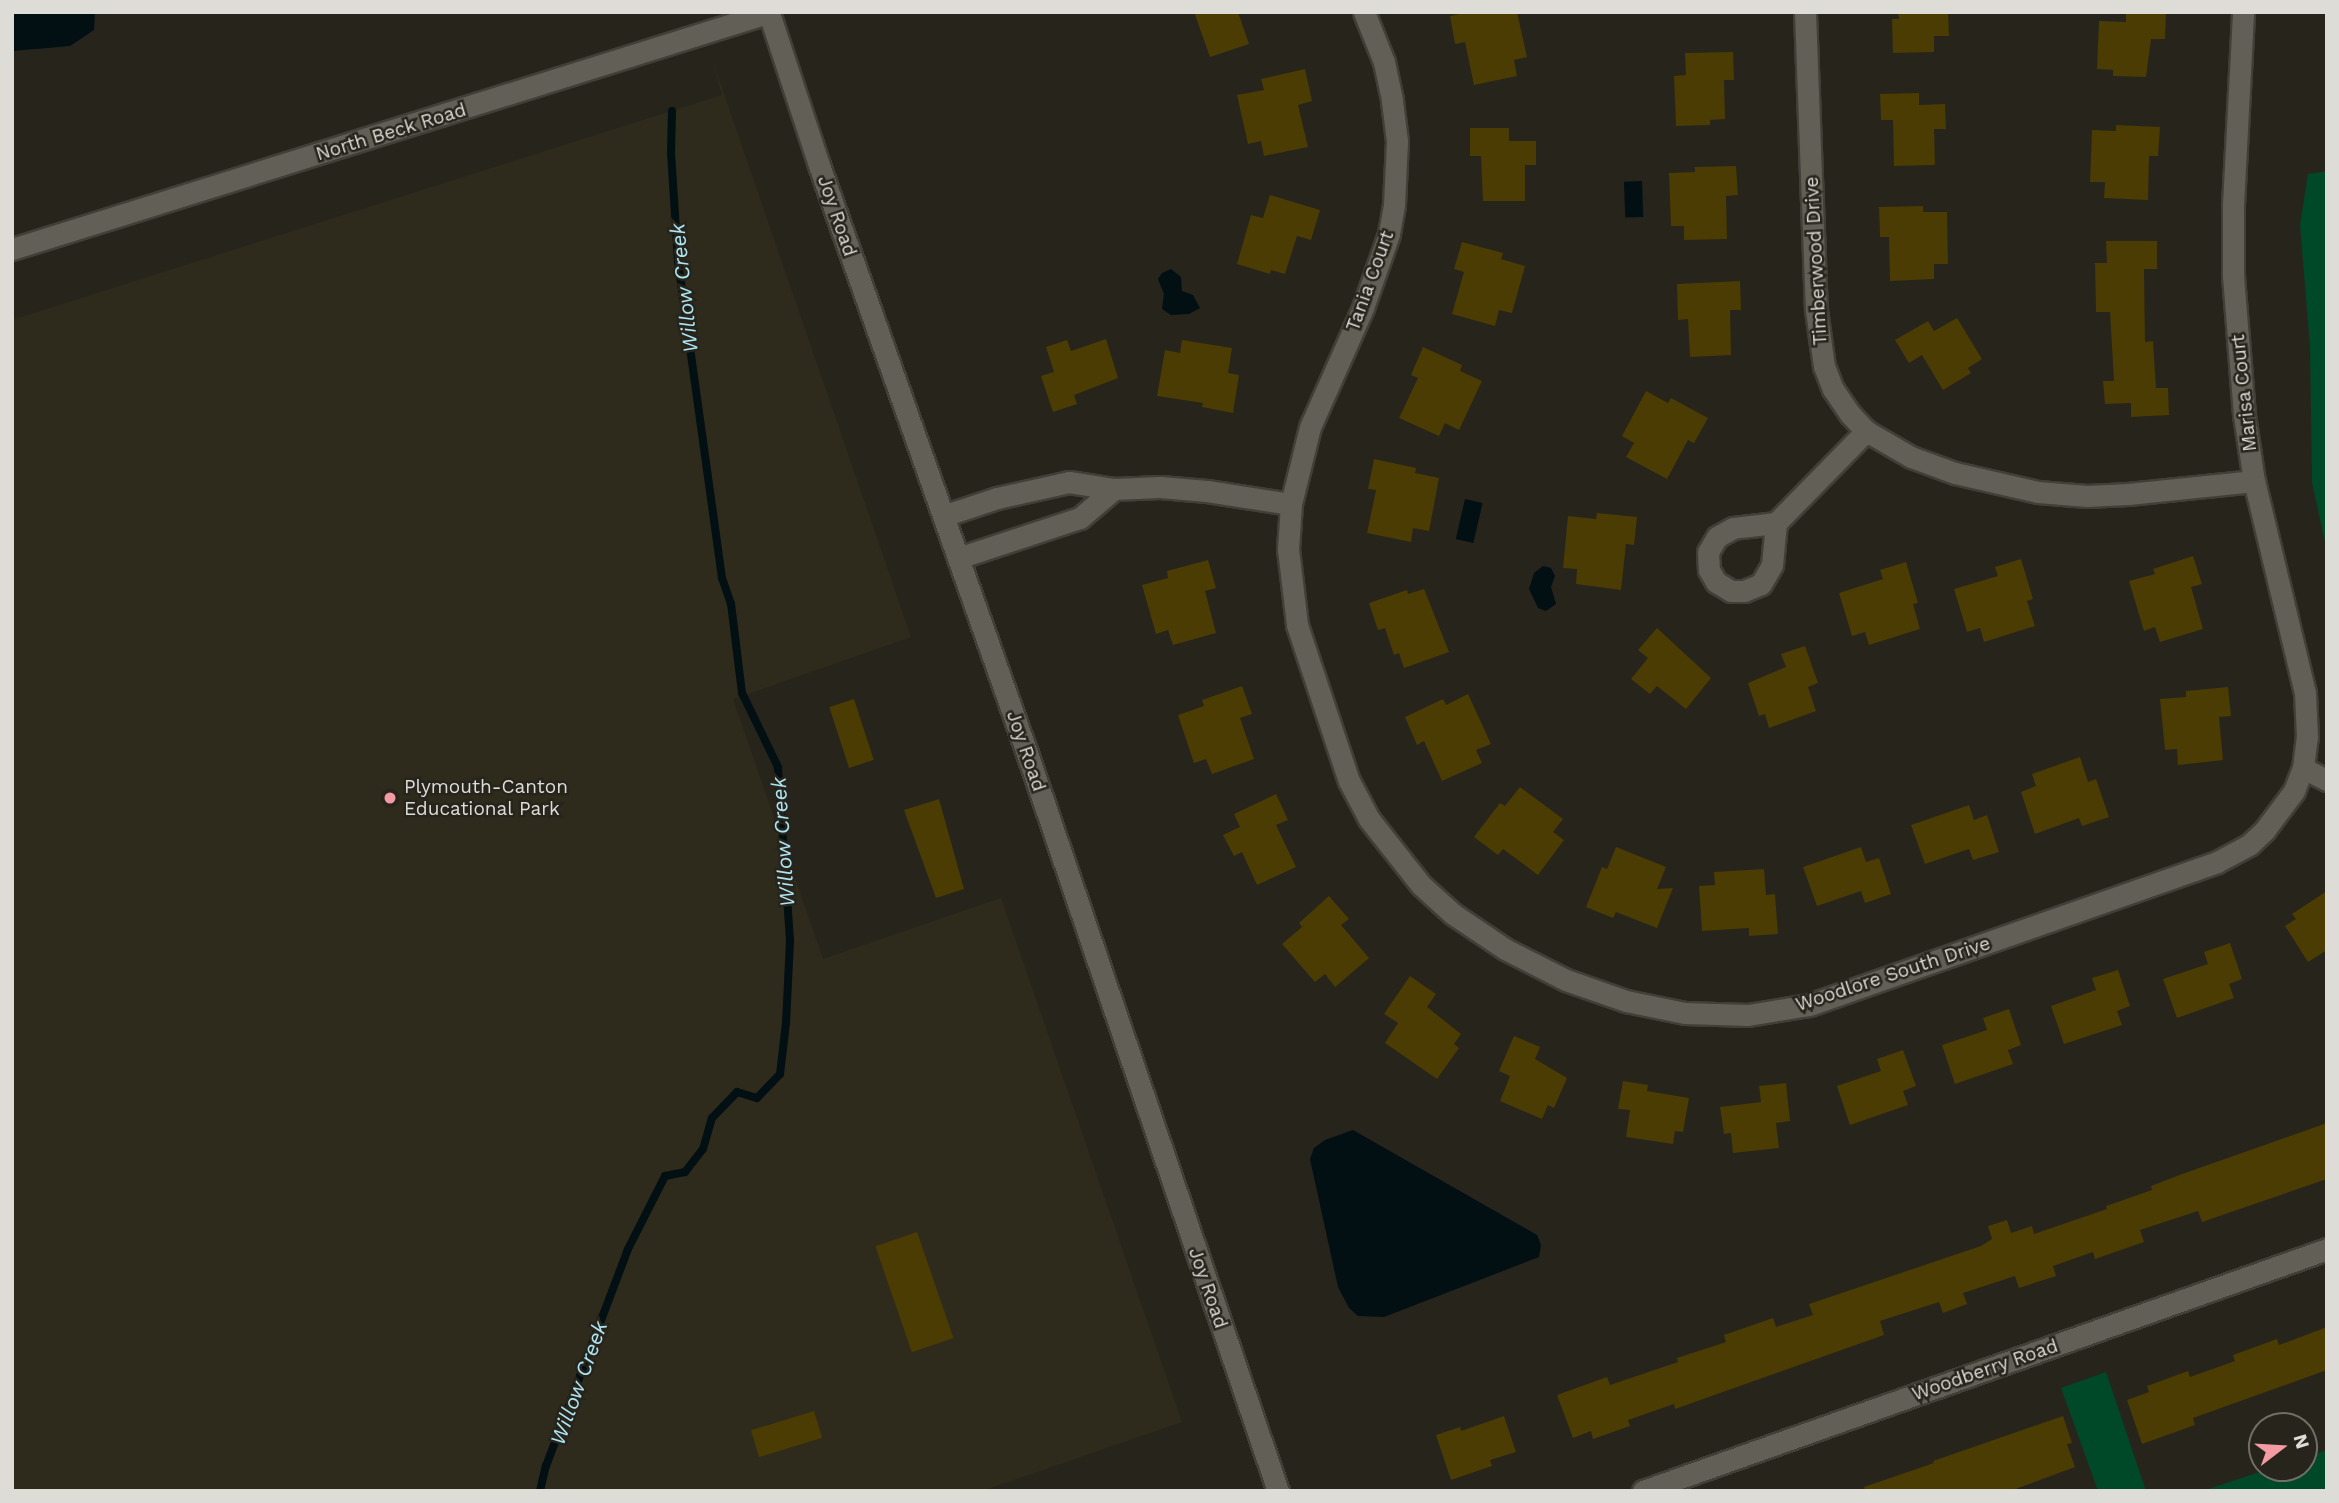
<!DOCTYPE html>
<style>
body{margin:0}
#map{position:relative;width:2339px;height:1503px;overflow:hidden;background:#27241c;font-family:"Work Sans",sans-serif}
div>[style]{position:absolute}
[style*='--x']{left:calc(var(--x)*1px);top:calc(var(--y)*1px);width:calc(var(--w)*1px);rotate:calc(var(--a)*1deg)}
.built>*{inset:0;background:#2f2b1c}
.green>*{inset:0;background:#004928}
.water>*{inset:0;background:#020f13;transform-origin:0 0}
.stream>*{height:8px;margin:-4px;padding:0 4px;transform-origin:4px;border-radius:4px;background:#020f13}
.building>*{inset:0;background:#4a3c02;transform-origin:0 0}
.roads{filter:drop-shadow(2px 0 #413f38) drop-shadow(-2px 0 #413f38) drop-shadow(0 2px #413f38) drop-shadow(0 -2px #413f38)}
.minor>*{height:21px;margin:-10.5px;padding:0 10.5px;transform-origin:10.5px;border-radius:10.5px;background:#625f56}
.tertiary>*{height:21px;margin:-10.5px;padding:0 10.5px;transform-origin:10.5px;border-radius:10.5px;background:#625f56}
.secondary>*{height:21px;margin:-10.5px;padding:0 10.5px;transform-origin:10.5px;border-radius:10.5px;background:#625f56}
.dots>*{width:19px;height:19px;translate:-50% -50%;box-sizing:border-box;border:4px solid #27241c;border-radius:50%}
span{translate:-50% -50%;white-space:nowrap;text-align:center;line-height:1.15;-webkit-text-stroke:5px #27241c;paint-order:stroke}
.street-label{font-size:19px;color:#dedcd7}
.poi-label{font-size:19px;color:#dedcd7}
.left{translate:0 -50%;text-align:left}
.water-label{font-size:21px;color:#ade5f3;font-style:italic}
.frame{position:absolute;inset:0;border:14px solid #dedcd7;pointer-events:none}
.north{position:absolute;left:2248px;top:1412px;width:70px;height:70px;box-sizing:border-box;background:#27241c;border:2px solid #706e67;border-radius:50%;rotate:73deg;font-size:19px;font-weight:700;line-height:28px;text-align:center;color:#dedcd7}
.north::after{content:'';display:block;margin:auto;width:24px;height:32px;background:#f49aa3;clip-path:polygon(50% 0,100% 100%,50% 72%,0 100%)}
</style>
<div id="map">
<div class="built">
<i style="clip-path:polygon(711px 56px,911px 637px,733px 699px,823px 959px,1001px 898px,1182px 1422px,982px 1491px,12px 1491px,12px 320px,722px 95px)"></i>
</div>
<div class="green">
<i style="clip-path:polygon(2327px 171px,2327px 551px,2312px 483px,2310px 347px,2300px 225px,2308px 174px)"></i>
<i style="clip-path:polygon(2106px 1372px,2146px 1491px,2098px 1491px,2061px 1388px)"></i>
<i style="clip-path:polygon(2327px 1450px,2327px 1491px,2202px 1491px,2272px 1468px,2304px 1468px,2304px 1458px)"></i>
</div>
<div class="water">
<i style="clip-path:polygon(12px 12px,95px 12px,94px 30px,70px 46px,12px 51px)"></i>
<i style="left:1642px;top:181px;width:36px;height:18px;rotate:88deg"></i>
<i style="clip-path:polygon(1171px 269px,1181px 277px,1182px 291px,1193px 295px,1200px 308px,1189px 314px,1171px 315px,1162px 309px,1164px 294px,1158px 279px,1162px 273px)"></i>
<i style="left:1465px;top:499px;width:18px;height:41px;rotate:13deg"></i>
<i style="clip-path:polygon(1543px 566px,1551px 568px,1555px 576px,1551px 587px,1556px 604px,1546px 611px,1538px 608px,1529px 589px,1534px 573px)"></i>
<i style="clip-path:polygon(1353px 1130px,1537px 1235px,1541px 1245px,1539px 1257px,1384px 1317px,1358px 1316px,1349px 1308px,1338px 1287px,1310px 1159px,1314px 1148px,1325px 1140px)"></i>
</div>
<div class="stream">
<i style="--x:540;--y:1491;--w:26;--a:-77"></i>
<i style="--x:546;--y:1466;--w:232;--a:-69.3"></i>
<i style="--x:628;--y:1249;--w:82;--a:-63.1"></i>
<i style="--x:665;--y:1176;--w:20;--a:-11"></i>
<i style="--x:685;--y:1172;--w:29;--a:-52"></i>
<i style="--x:703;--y:1149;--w:32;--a:-74"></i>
<i style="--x:712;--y:1118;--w:36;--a:-46"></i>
<i style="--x:737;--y:1092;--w:21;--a:17"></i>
<i style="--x:757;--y:1098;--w:33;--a:-46"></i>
<i style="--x:780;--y:1074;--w:51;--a:-83.3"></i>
<i style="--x:786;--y:1023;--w:83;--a:-87.2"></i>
<i style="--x:790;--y:940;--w:173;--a:-94"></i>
<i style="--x:778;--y:767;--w:82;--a:-115.9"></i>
<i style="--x:742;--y:693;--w:90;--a:-97"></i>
<i style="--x:731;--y:604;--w:28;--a:-109"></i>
<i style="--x:722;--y:578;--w:320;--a:-97.9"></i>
<i style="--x:678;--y:261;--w:107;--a:-93.7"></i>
<i style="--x:671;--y:154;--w:43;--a:-88.7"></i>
</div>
<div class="building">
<i style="clip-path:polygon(1194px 12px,1238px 12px,1249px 44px,1210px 57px)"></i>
<i style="clip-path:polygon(1469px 12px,1517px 12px,1527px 57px,1514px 60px,1517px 76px,1474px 85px,1465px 42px,1455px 44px,1450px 16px)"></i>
<i style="clip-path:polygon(1898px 12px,1948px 12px,1949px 36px,1934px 36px,1934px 52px,1893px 53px,1892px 19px,1899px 19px)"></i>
<i style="clip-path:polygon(2126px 12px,2166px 12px,2165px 39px,2151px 39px,2146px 77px,2113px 76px,2113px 70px,2097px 69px,2099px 21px,2126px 22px)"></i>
<i style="clip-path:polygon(1733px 52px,1734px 80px,1724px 80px,1725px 119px,1710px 120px,1710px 125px,1676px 126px,1674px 76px,1686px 75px,1685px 53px)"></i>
<i style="clip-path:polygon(1305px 69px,1312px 101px,1298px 105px,1308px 147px,1264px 156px,1261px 141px,1248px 144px,1237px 95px,1264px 90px,1261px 79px)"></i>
<i style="clip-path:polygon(1919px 93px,1919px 105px,1945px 104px,1946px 129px,1934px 129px,1935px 165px,1894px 166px,1893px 120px,1881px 120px,1880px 94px)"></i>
<i style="clip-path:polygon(2116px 125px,2160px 127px,2158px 156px,2149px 156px,2148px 200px,2104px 198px,2105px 182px,2090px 182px,2092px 130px,2116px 131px)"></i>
<i style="clip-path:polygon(1470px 128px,1509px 128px,1509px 141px,1536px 141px,1536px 165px,1525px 165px,1525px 201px,1483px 201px,1481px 156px,1470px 156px)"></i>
<i style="clip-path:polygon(1736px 166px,1738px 195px,1726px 196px,1727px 239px,1684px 240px,1684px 226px,1671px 226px,1669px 173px,1695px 172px,1695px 167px)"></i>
<i style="clip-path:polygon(1270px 195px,1320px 210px,1311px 240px,1297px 236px,1285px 274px,1271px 270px,1270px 274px,1237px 264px,1251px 215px,1263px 218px)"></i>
<i style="clip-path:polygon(1923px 206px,1923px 212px,1947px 212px,1948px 264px,1934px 264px,1934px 279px,1890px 281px,1889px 237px,1880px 237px,1879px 207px)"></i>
<i style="clip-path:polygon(2106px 241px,2157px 241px,2157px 269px,2144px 269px,2145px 342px,2153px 341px,2156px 388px,2168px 388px,2169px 415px,2131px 417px,2131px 403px,2105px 404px,2103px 381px,2114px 381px,2110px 312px,2096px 312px,2095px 263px,2107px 263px)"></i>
<i style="clip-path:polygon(1462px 242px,1503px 253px,1501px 259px,1525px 266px,1512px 313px,1499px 310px,1495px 326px,1452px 314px,1464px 272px,1454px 269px)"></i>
<i style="clip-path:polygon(1740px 281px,1741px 310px,1730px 310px,1731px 355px,1690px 357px,1688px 319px,1678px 320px,1677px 284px)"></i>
<i style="clip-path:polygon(1957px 318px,1982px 359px,1968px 368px,1971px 373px,1943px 390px,1922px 355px,1909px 363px,1895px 340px,1928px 321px,1934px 331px)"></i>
<i style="clip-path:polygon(1106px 339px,1118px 378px,1074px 395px,1077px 404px,1053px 412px,1041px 376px,1054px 372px,1046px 347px,1067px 340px,1071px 351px)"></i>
<i style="clip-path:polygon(1182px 340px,1232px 348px,1228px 373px,1239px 375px,1233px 413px,1202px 407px,1203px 403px,1157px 396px,1165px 350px,1180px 353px)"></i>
<i style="clip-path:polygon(1423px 347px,1462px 365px,1460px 371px,1482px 381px,1459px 430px,1445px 423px,1439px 436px,1399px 418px,1418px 378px,1411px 375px)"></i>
<i style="clip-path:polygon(1646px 391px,1668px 403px,1671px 398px,1708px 418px,1694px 443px,1688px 440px,1667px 479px,1626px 457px,1634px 443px,1622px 436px)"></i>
<i style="clip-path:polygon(1374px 459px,1416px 468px,1415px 473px,1439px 478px,1429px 531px,1413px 528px,1411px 542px,1367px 533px,1376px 490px,1368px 489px)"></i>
<i style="clip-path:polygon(1597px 513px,1637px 517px,1634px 545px,1626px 544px,1621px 590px,1576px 584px,1577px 569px,1563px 568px,1568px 516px,1596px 519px)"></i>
<i style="clip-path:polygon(2193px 556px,2202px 584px,2191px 587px,2203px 629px,2160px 642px,2155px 627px,2144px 631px,2129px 581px,2155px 574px,2153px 569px)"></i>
<i style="clip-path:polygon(2021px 559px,2033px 599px,2027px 601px,2035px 626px,1984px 642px,1980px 628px,1967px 632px,1954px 589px,1998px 576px,1995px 567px)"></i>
<i style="clip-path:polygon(1208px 560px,1216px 588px,1205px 591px,1216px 633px,1173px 645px,1168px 630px,1156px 634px,1142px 585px,1168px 578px,1167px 571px)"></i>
<i style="clip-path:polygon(1906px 562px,1918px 603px,1913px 604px,1920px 629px,1869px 645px,1865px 632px,1852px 636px,1839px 593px,1883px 579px,1880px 570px)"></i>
<i style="clip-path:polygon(1424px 589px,1449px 652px,1404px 668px,1399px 653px,1394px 655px,1385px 628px,1378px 630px,1369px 603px,1407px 590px,1408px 594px)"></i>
<i style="clip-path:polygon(1657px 628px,1711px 678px,1686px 709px,1657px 686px,1650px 694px,1631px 679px,1648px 658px,1638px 650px)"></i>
<i style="clip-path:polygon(1805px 646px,1818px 683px,1808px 687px,1816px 711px,1769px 728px,1765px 714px,1759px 716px,1748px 683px,1786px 667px,1781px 654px)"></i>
<i style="clip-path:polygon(1242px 686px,1252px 714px,1240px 718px,1254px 759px,1212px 774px,1206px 759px,1194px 763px,1178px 715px,1204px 706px,1202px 700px)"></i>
<i style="clip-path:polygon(2228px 687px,2231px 716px,2219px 717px,2223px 760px,2178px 765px,2177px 749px,2165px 750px,2160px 699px,2186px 697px,2186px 691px)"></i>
<i style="clip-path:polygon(1468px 694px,1491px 744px,1476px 750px,1482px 763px,1442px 781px,1424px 741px,1417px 745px,1405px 717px,1443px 699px,1446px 705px)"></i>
<i style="left:854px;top:699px;width:64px;height:26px;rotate:72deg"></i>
<i style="clip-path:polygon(2080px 757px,2088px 782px,2096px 779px,2109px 817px,2082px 826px,2079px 818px,2035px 834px,2021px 792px,2036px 786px,2032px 774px)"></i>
<i style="clip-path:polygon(1520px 787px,1563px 819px,1553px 832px,1564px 840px,1538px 875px,1503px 849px,1498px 855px,1474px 837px,1500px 803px,1505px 806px)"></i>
<i style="clip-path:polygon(1276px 794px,1288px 820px,1276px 825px,1296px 867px,1257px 885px,1242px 852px,1234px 856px,1223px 835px,1240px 827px,1234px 814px)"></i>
<i style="clip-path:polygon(939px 799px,964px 889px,936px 898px,904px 810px)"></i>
<i style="clip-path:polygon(1969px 805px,1974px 820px,1987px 815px,1999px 852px,1973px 860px,1969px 849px,1925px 864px,1911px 825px)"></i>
<i style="clip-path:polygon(1616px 847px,1666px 867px,1657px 889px,1673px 888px,1657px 928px,1616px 912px,1613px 918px,1586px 907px,1602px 867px,1607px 869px)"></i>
<i style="clip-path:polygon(1861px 847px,1866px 862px,1879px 858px,1891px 894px,1865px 903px,1861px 891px,1817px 906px,1803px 867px)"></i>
<i style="clip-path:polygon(1764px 869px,1766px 895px,1775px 894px,1778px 934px,1749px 936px,1749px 928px,1702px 931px,1699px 886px,1715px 885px,1714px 872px)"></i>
<i style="clip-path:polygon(2327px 891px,2327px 950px,2308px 962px,2285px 926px,2296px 919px,2292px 914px)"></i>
<i style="clip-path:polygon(1329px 896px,1349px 919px,1341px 925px,1369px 958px,1335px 987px,1325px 974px,1315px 982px,1282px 944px,1302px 927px,1299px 923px)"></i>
<i style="clip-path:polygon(2230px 943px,2242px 979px,2229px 984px,2234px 998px,2177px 1018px,2163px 979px,2208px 964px,2204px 952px)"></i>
<i style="clip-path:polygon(2118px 970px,2130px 1006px,2117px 1011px,2122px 1025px,2064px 1044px,2051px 1006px,2096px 990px,2092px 978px)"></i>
<i style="clip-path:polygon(1410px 976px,1436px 994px,1427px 1007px,1461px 1034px,1454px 1044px,1459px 1048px,1437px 1079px,1385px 1043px,1398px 1023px,1384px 1014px)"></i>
<i style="clip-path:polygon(2009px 1009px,2021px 1045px,2008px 1050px,2013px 1064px,1955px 1084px,1942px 1045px,1987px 1030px,1983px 1018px)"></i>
<i style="clip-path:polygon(1514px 1036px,1540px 1047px,1535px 1059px,1567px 1078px,1554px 1108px,1548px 1105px,1542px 1119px,1500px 1101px,1510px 1076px,1499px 1071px)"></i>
<i style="clip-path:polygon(1903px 1050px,1916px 1086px,1903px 1091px,1908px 1105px,1850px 1125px,1837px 1086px,1881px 1071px,1877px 1059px)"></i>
<i style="clip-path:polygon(1623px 1081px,1648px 1085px,1647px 1091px,1689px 1098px,1683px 1132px,1675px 1131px,1673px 1144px,1626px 1137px,1630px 1110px,1618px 1109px)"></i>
<i style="clip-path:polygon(1786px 1083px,1790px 1121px,1776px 1123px,1779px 1148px,1733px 1153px,1731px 1133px,1724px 1134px,1720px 1107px,1761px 1102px,1759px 1086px)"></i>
<i style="clip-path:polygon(2327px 1123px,2327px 1179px,2202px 1222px,2198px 1211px,2140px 1230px,2144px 1242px,2095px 1259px,2093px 1252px,2053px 1266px,2056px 1276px,2019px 1288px,2015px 1276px,1963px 1293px,1967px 1304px,1943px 1313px,1939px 1302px,1880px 1321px,1884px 1335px,1675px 1409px,1674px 1404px,1628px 1420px,1630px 1426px,1593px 1439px,1591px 1431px,1573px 1438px,1557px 1395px,1607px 1377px,1610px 1385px,1678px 1362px,1677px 1358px,1726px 1342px,1724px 1335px,1773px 1318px,1776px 1327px,1813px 1315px,1809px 1304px,1981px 1246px,1992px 1239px,1988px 1226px,2007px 1220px,2011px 1233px,2032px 1226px,2034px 1234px,2107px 1209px,2106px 1206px,2152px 1190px,2151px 1186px,2185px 1173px)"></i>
<i style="left:917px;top:1232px;width:112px;height:44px;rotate:71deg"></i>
<i style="clip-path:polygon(2327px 1327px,2327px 1370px,2193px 1418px,2195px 1425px,2142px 1444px,2127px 1400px,2149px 1392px,2147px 1386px,2188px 1371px,2190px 1377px,2235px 1361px,2233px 1355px,2277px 1339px,2279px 1345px)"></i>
<i style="left:814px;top:1411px;width:28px;height:66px;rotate:73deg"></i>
<i style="clip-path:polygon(1504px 1416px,1516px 1452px,1490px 1460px,1492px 1466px,1451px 1480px,1436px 1435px,1460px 1427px,1461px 1431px)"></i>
<i style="clip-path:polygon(2063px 1416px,2072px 1443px,2067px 1444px,2075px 1467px,2010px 1491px,1865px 1491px,1864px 1487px,1934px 1463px,1933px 1461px)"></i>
</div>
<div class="roads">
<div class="minor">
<i style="--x:1364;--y:12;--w:54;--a:68.2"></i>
<i style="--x:1384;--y:62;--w:40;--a:78"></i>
<i style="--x:1392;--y:101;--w:40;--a:82.9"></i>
<i style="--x:1397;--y:141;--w:64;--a:92.7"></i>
<i style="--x:1394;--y:205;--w:29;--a:100"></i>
<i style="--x:1389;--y:234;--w:78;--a:109.4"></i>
<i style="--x:1363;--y:308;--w:130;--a:114"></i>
<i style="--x:1310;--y:427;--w:79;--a:103.9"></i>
<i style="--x:1291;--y:504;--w:45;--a:93.8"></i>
<i style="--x:1288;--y:549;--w:77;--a:83.2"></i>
<i style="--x:1297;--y:625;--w:164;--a:71.6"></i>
<i style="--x:1349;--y:781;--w:43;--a:62.2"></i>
<i style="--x:1369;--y:819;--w:84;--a:51.8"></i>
<i style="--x:1421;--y:885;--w:43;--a:42.2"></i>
<i style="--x:1453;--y:914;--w:63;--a:33.9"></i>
<i style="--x:1505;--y:949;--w:68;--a:26.9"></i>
<i style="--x:1566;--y:980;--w:64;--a:19.3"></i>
<i style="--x:1626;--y:1001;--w:60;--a:11.5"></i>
<i style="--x:1685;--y:1013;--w:63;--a:1.8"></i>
<i style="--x:1748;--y:1015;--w:62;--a:-9.3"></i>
<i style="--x:1809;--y:1005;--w:432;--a:-19.3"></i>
<i style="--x:2217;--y:862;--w:36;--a:-28"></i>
<i style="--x:2249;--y:845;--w:21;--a:-43"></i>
<i style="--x:2264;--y:831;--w:50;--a:-53.1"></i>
<i style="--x:2294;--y:791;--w:25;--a:-69"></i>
<i style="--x:2303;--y:768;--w:31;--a:-83"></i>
<i style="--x:2307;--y:737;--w:44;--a:-92.6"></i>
<i style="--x:2305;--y:693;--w:218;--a:-103.5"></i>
<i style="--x:2254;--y:481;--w:67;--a:-98.6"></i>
<i style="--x:2244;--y:415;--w:139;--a:-94.5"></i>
<i style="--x:2233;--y:276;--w:71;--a:-90"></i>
<i style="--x:2233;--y:205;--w:193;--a:-87"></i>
<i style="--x:1805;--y:12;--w:298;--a:87.9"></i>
<i style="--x:1816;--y:310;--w:57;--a:81.9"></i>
<i style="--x:1824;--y:366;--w:25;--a:69"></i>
<i style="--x:1833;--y:389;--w:30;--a:56"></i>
<i style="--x:1850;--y:414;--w:23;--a:47"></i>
<i style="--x:1866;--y:431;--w:52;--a:30"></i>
<i style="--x:1911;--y:457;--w:47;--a:20"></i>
<i style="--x:1955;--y:473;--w:85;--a:12.9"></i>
<i style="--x:2038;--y:492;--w:49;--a:4.7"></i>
<i style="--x:2087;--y:496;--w:41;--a:-2.8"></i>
<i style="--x:2128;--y:494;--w:127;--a:-5.9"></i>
<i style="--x:943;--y:516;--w:57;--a:-18.4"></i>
<i style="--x:997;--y:498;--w:74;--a:-12.5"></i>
<i style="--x:1069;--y:482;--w:46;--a:8.8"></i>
<i style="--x:1114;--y:489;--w:46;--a:-2.5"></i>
<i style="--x:1160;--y:487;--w:47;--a:4.9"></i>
<i style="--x:1207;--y:491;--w:85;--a:8.8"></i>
<i style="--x:1776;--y:523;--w:43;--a:173.4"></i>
<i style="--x:1733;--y:528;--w:18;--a:151"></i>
<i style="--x:1717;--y:537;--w:17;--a:121"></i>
<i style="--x:1708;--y:552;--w:18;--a:87"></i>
<i style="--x:1709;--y:570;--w:14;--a:60"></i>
<i style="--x:1716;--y:582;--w:17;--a:31"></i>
<i style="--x:1731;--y:591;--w:13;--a:0"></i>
<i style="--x:1744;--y:591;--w:18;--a:-22"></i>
<i style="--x:1761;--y:584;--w:22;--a:-60"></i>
<i style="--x:1772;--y:565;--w:42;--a:-84.6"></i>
<i style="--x:1776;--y:523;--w:129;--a:-45.6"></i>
<i style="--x:958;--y:558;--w:128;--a:-18.2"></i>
<i style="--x:1080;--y:518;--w:45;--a:-40.5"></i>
<i style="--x:2303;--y:768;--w:27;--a:27"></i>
<i style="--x:1643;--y:1491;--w:726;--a:-19.48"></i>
</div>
<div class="tertiary">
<i style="--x:769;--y:13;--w:160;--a:71.8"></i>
<i style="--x:819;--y:165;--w:624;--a:70.52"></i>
<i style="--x:1027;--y:753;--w:780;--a:71.22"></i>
</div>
<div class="secondary">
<i style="--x:12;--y:249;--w:794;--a:-17.36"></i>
</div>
</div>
<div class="dots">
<i style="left:390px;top:798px;background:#f49aa3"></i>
</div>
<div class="street-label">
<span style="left:391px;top:132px;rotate:-17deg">North Beck Road</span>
<span style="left:837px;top:216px;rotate:71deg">Joy Road</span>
<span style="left:1816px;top:261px;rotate:-93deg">Timberwood Drive</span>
<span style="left:1370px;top:281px;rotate:-70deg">Tania Court</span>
<span style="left:2244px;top:393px;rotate:-96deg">Marisa Court</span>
<span style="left:1026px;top:751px;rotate:71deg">Joy Road</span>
<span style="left:1893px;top:974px;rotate:-18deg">Woodlore South Drive</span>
<span style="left:1208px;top:1288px;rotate:71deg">Joy Road</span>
<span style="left:1985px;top:1370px;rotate:-19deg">Woodberry Road</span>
</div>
<div class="poi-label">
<span class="left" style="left:404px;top:798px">Plymouth-Canton<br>Educational Park</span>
</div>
<div class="water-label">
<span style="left:684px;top:288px;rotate:-96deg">Willow Creek</span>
<span style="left:783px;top:842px;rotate:-94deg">Willow Creek</span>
<span style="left:579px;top:1383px;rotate:-70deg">Willow Creek</span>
</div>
<div class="frame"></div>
<div class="north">N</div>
</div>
